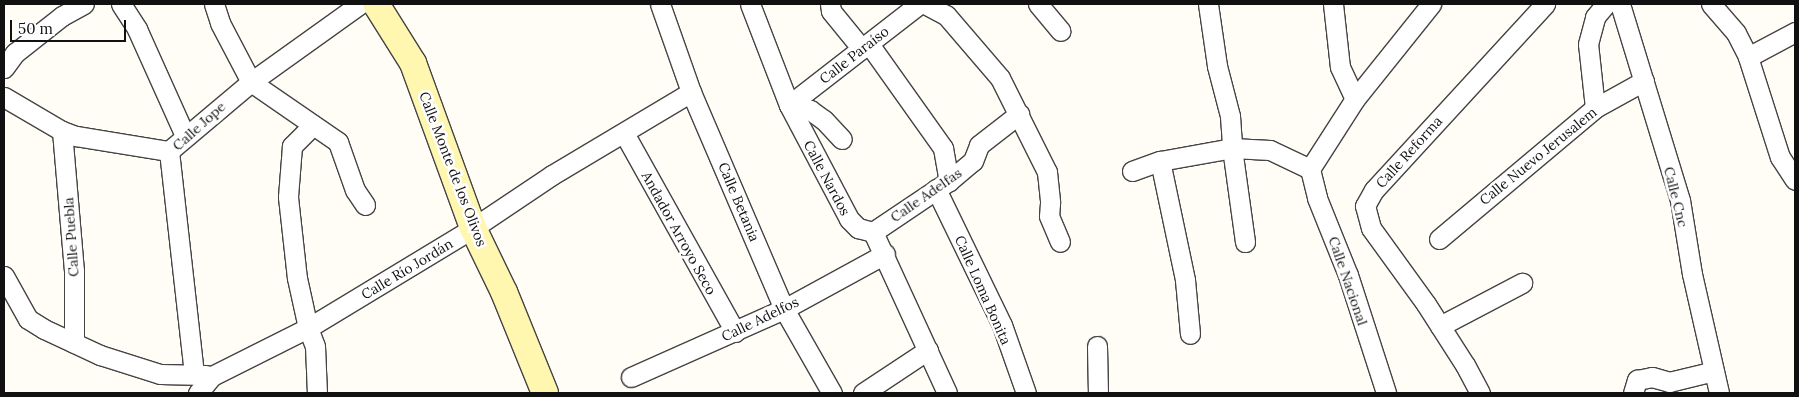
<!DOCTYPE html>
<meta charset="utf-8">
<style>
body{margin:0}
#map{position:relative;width:1799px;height:397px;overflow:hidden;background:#fffdf5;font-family:Lora,serif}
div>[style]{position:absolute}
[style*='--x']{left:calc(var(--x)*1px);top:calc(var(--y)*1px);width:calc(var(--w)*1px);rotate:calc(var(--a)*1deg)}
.roads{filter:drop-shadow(1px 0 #444) drop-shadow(-1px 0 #444) drop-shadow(0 1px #444) drop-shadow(0 -1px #444)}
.street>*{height:19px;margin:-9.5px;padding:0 9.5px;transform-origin:9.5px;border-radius:9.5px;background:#fff}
.secondary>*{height:26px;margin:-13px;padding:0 13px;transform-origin:13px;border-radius:13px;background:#fff6b0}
span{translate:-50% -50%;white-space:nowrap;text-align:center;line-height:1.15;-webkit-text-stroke:5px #fff;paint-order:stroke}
.street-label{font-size:14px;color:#111}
.frame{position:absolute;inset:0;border:5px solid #111;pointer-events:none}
.scale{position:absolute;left:10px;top:20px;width:116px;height:22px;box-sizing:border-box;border:2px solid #111;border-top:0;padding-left:6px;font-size:15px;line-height:18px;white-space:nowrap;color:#111;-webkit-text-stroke:4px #fff;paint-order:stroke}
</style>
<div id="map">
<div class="roads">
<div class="street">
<i style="--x:121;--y:4;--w:30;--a:57"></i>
<i style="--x:137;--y:29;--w:117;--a:65.8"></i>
<i style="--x:214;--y:4;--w:20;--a:72"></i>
<i style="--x:220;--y:23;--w:67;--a:62.3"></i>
<i style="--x:251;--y:82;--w:106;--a:34.6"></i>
<i style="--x:338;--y:142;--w:51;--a:70.5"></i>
<i style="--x:355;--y:190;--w:18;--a:56"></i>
<i style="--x:660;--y:4;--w:93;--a:70.6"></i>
<i style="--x:691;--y:92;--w:236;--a:66.8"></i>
<i style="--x:784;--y:309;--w:97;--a:60.3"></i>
<i style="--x:750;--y:4;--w:108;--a:68.9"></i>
<i style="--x:789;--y:105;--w:129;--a:62.2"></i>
<i style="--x:849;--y:219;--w:13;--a:45"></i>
<i style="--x:858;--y:228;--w:16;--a:15"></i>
<i style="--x:873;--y:232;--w:177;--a:65.3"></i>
<i style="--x:830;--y:4;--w:7;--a:82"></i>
<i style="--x:831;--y:11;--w:49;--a:50.8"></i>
<i style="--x:925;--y:4;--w:24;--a:28"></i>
<i style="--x:946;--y:15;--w:83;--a:49.4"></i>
<i style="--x:1000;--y:78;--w:105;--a:63.4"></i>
<i style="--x:1047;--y:172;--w:31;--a:84"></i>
<i style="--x:1050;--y:203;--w:13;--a:94"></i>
<i style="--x:1049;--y:216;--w:28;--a:67"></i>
<i style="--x:1038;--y:4;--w:35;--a:50"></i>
<i style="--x:1208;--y:4;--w:63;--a:81.7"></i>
<i style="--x:1217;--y:66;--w:52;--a:75.4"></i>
<i style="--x:1230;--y:116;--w:32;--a:86"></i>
<i style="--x:1232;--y:148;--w:95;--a:82.1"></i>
<i style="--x:1333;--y:4;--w:63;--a:83.7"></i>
<i style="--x:1340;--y:67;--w:35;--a:65"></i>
<i style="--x:1620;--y:4;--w:205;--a:73"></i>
<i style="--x:1680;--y:200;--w:75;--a:80.8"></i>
<i style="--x:1692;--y:274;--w:122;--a:77.2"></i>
<i style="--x:1711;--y:4;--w:38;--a:49"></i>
<i style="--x:1736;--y:33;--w:27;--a:63"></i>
<i style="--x:1748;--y:57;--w:105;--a:72.3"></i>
<i style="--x:1780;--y:157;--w:27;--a:57"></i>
<i style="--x:869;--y:44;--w:128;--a:54.6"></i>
<i style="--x:943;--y:148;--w:34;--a:80"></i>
<i style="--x:1748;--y:57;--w:53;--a:-28"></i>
<i style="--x:4;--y:68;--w:19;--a:-54"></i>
<i style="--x:15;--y:53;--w:60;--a:-38.2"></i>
<i style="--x:62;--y:16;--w:25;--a:-29"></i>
<i style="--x:4;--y:97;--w:67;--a:30.4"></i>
<i style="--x:62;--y:131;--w:15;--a:20"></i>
<i style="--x:76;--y:136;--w:94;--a:9.2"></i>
<i style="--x:789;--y:105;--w:165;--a:-37.8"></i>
<i style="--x:789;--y:105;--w:22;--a:13"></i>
<i style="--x:810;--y:110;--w:17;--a:36"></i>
<i style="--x:824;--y:120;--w:26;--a:47"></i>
<i style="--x:1595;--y:108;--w:64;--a:-96.2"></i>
<i style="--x:1588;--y:44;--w:28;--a:-75"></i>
<i style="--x:1595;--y:17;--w:17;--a:-50"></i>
<i style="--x:313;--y:125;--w:30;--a:135"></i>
<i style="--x:292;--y:146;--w:51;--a:94.5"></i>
<i style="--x:288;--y:197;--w:81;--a:83.7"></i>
<i style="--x:297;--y:278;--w:51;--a:77.6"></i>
<i style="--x:308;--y:328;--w:19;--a:69"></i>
<i style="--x:315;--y:346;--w:47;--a:87.6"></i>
<i style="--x:62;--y:131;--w:141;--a:85.1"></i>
<i style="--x:74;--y:271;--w:72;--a:90"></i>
<i style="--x:624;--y:133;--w:228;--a:60.8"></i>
<i style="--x:1160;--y:161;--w:122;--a:78.1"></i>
<i style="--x:1185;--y:280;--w:54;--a:84.7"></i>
<i style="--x:1310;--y:169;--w:30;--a:76"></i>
<i style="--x:1317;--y:198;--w:83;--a:68.1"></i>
<i style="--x:1348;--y:275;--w:124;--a:72.1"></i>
<i style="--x:1310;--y:169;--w:83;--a:-57.3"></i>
<i style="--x:1355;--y:99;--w:122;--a:-51.3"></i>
<i style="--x:1132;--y:171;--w:30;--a:-20"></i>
<i style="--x:1160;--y:161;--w:73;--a:-10.2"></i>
<i style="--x:1232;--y:148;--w:38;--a:3"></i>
<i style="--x:1270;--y:150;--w:44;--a:25.4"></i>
<i style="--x:936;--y:189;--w:151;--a:64.1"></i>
<i style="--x:1002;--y:325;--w:72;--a:70.6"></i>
<i style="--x:873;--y:232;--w:92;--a:-33.9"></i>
<i style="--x:949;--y:181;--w:31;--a:-40"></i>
<i style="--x:973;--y:161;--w:17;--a:-69"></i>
<i style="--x:979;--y:145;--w:51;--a:-37.8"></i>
<i style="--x:1439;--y:239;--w:204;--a:-40"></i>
<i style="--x:1595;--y:108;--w:56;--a:-28.9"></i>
<i style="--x:4;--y:276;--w:49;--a:60.8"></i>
<i style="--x:28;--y:319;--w:19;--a:32"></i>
<i style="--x:44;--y:329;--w:62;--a:24.9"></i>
<i style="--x:100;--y:355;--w:63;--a:17.6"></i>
<i style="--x:160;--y:374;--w:46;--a:1.2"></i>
<i style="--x:1440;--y:326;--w:93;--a:-27.7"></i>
<i style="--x:1097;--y:346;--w:47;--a:88.8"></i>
<i style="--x:194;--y:374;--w:224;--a:-96.4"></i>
<i style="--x:169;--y:151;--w:107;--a:-40.1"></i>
<i style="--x:251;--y:82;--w:134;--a:-35.6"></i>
<i style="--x:631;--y:377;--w:167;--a:-24"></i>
<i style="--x:784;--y:309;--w:115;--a:-28.6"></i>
<i style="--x:198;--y:393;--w:22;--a:-51"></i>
<i style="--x:212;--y:376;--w:107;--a:-26.6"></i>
<i style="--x:308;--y:328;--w:193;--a:-31.2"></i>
<i style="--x:473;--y:228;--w:95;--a:-33.9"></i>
<i style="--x:552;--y:175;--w:162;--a:-30.8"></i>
<i style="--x:863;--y:393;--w:78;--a:-33.5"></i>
<i style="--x:1480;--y:393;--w:32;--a:-118"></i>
<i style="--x:1465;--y:365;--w:72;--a:-122.6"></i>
<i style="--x:1426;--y:304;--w:94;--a:-125.9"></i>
<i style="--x:1371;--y:228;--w:23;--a:-105"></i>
<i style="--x:1365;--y:206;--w:18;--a:-61"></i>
<i style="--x:1374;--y:190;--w:253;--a:-47.4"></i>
<i style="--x:1633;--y:393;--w:14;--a:-73"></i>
<i style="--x:1637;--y:380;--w:15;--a:-11"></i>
<i style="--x:1652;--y:377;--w:18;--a:16"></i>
<i style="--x:1669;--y:382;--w:46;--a:-13.7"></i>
</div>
<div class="secondary">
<i style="--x:376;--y:4;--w:70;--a:57.9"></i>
<i style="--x:413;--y:63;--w:176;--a:70"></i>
<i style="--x:473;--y:228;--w:71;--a:64.2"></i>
<i style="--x:504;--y:292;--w:109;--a:67.9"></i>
</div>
</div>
<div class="street-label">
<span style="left:854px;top:55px;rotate:-38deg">Calle Paraíso</span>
<span style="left:199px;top:126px;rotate:-42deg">Calle Jope</span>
<span style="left:1409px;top:152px;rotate:-48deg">Calle Reforma</span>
<span style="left:1538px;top:156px;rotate:-39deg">Calle Nuevo Jerusalem</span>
<span style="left:453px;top:169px;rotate:69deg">Calle Monte de los Olivos</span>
<span style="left:827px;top:178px;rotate:62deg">Calle Nardos</span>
<span style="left:926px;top:195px;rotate:-35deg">Calle Adelfas</span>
<span style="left:1676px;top:197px;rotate:76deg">Calle Cnc</span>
<span style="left:739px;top:202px;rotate:67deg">Calle Betania</span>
<span style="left:679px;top:233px;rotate:61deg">Andador Arroyo Seco</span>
<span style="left:71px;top:237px;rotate:-94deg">Calle Puebla</span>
<span style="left:407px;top:269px;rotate:-31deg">Calle Río Jordán</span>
<span style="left:1348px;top:281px;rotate:71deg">Calle Nacional</span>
<span style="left:983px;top:290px;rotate:66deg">Calle Loma Bonita</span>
<span style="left:760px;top:319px;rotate:-26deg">Calle Adelfos</span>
</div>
<div class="frame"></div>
<div class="scale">50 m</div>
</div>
